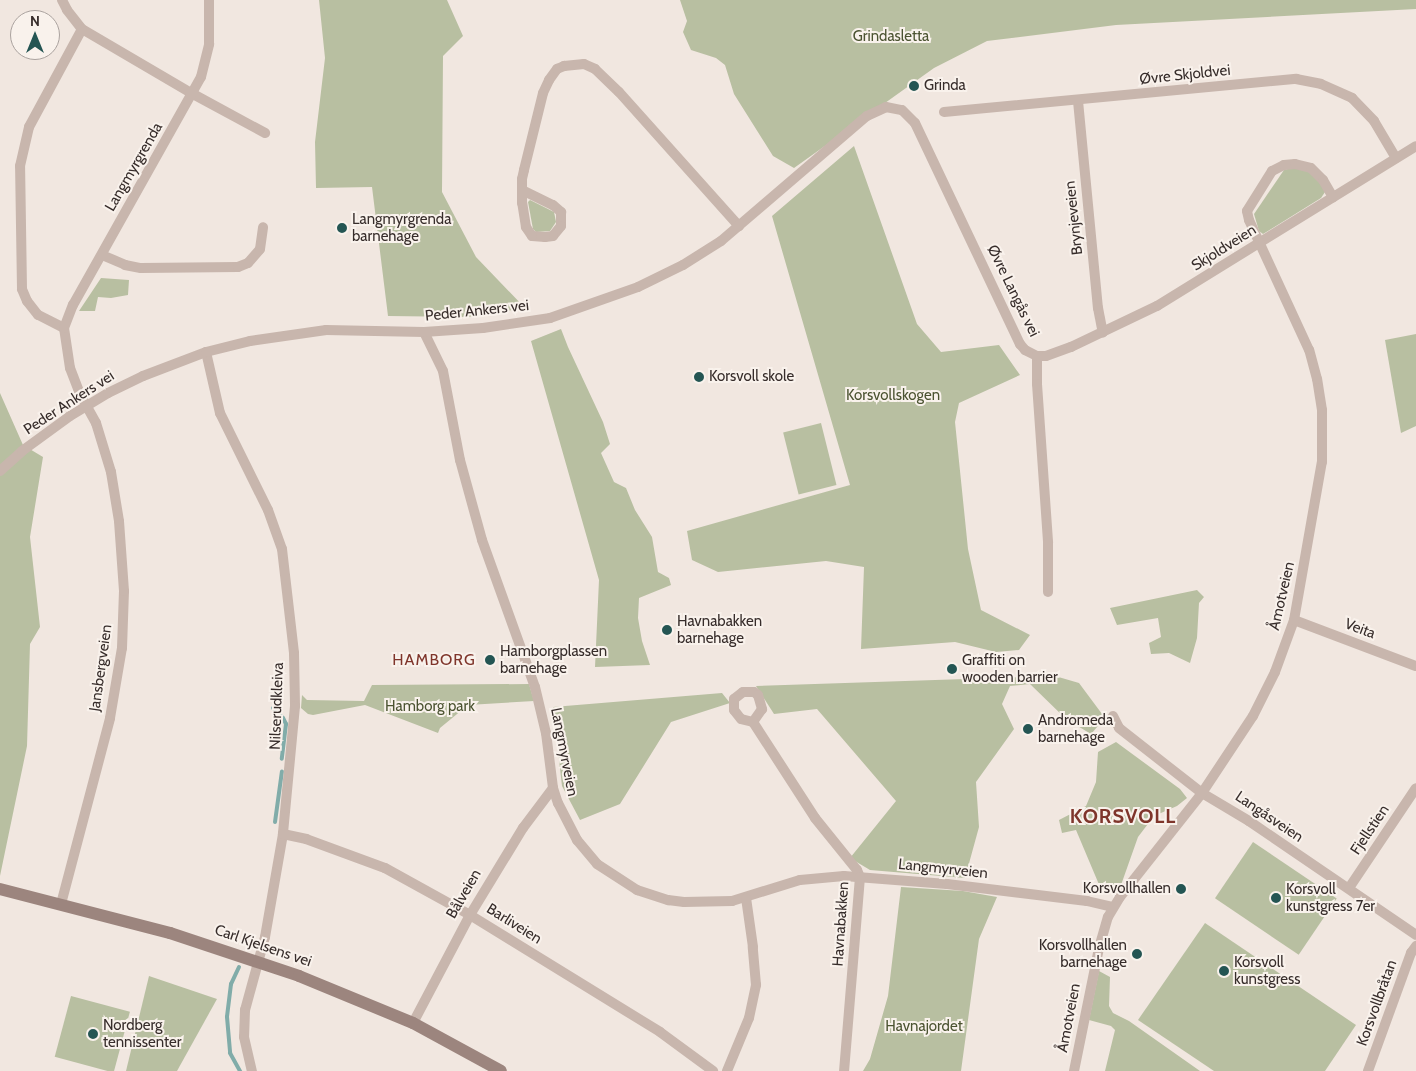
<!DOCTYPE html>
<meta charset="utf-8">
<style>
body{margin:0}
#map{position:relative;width:1416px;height:1071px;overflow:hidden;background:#f1e7e0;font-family:Cabin,sans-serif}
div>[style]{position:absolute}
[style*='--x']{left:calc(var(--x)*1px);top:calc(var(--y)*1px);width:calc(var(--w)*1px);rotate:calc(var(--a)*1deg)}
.green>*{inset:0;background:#b8bfa1;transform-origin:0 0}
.stream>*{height:4px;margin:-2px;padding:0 2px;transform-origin:2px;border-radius:2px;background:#81aca9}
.street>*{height:10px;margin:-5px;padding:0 5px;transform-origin:5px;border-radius:5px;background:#c8b6ad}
.secondary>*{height:12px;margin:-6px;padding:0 6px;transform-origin:6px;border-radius:6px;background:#9c857e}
.dots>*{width:14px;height:14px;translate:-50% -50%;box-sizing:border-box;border:2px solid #f9f2ec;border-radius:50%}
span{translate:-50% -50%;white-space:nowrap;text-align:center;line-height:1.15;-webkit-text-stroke:4px #f9f2ec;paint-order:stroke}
.park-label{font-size:15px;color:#4b5331}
.street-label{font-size:15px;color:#372d2b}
.poi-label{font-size:15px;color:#372d2b}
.left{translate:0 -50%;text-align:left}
.right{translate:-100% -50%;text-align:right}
.neighbourhood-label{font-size:16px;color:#7f352b;letter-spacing:1px}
.district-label{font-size:20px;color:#7f352b;font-weight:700;letter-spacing:1px}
.north{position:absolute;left:10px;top:10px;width:50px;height:50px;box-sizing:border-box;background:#f9f2ec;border:1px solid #aba39f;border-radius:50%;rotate:0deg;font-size:14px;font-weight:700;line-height:20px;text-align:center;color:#372d2b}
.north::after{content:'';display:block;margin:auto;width:18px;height:22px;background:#245553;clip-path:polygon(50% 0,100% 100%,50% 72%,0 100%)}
</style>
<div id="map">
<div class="green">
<i style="clip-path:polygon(319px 0,447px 0,463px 36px,443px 56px,442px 192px,476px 257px,525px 308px,468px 317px,388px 316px,372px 187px,316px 188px,315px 142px,325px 58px)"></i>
<i style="clip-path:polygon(680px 0,1416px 0,1416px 9px,1116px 25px,987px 41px,934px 68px,794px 168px,773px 156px,734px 94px,725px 65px,716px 58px,691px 50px,683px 32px,687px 21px)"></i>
<i style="clip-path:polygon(854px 146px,917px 324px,941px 352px,999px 345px,1020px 375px,959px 403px,955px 422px,968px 549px,981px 610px,1030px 635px,1019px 650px,996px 652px,955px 642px,861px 649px,864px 567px,826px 561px,718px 572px,692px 560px,687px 531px,850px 485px,772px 216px)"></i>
<i style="clip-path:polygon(1295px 167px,1309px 172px,1320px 181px,1325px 192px,1321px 198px,1263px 234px,1259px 231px,1254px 214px,1284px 170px)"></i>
<i style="clip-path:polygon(530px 200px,554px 212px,556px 222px,550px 231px,536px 232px,533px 229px,528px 202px)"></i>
<i style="clip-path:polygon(101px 278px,129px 280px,128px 295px,111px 298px,98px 297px,95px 311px,79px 311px)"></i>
<i style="clip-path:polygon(561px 329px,568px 347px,603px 422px,610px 444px,601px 453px,614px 482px,626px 488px,635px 510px,652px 537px,658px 572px,669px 578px,671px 585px,639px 598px,638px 618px,642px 641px,650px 665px,595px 667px,599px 580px,531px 341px)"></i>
<i style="clip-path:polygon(1416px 334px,1416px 426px,1401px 433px,1385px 340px)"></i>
<i style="clip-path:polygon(0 393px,23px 445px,43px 457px,30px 537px,40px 627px,30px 644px,27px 746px,0 876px)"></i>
<i style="left:821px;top:423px;width:64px;height:39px;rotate:76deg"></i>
<i style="clip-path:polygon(1197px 590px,1204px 597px,1199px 603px,1197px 638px,1190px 663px,1169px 653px,1151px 654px,1149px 643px,1161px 637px,1158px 618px,1117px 625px,1110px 608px)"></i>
<i style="clip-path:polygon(1055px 676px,1079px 683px,1105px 718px,1091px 734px,1066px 719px,1030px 684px,1010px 686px,1002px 704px,1014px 729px,976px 782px,979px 827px,965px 878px,870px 870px,850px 858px,896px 801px,817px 709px,774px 714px,756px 686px)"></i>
<i style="clip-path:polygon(529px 684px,534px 701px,468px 705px,440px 728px,438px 733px,365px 705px,313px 715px,308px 714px,301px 708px,302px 695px,307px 700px,364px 701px,372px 685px)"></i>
<i style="clip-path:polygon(722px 693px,730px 703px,671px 722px,620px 804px,580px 820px,562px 786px,553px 707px)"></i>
<i style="clip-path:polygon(1116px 742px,1180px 789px,1187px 798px,1177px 806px,1154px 816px,1138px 837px,1121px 885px,1103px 894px,1076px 830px,1062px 833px,1059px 820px,1086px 806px,1096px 782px,1098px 752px)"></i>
<i style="left:1253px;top:842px;width:101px;height:68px;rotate:34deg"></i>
<i style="clip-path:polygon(901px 887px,963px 891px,997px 897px,979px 939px,961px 1071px,863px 1071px,870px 1059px,888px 996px)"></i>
<i style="clip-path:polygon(1205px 923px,1356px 1025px,1325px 1071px,1214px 1071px,1138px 1020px)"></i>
<i style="clip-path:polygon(1099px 971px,1110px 977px,1109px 1006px,1113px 1013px,1129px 1021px,1200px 1071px,1105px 1071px,1115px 1030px,1111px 1026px,1089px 1020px)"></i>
<i style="clip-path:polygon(149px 976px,217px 999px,177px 1071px,126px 1071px)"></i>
<i style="left:71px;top:996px;width:61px;height:63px;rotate:15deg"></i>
</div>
<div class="stream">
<i style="--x:273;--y:708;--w:14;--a:45"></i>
<i style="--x:283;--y:718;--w:7;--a:63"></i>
<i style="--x:286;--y:724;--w:35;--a:97"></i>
<i style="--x:275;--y:822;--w:51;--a:-82.2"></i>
<i style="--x:239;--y:967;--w:19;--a:115"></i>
<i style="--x:231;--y:984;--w:33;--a:97"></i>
<i style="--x:227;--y:1017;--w:36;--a:85"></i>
<i style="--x:230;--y:1053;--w:21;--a:61"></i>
</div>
<div class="street">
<i style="--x:62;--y:0;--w:11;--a:63"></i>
<i style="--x:67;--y:10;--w:24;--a:52"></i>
<i style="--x:82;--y:29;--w:129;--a:30.4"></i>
<i style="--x:193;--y:94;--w:82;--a:28.4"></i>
<i style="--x:1078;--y:101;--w:208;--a:84.5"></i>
<i style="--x:1098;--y:308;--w:25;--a:79"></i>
<i style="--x:944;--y:112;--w:354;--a:-5.4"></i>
<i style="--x:1296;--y:79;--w:25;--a:11"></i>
<i style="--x:1321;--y:84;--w:34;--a:24"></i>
<i style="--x:1352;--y:98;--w:32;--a:46"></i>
<i style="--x:1374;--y:121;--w:43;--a:59.3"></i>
<i style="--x:522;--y:190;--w:34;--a:26"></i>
<i style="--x:553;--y:205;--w:11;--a:41"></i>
<i style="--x:561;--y:212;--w:14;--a:90"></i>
<i style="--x:561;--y:226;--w:13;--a:129"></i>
<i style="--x:553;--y:236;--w:8;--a:173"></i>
<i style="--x:545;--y:237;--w:13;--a:-176"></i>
<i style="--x:532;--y:236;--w:11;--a:-124"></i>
<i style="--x:526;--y:227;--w:24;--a:-99"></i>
<i style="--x:522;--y:203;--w:24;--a:-90"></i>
<i style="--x:522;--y:179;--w:9;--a:-77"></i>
<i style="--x:524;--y:170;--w:79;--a:-76.1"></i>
<i style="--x:543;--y:93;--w:14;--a:-65"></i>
<i style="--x:549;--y:80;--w:14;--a:-54"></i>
<i style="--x:557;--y:69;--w:8;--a:-23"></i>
<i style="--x:564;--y:66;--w:20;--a:-6"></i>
<i style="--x:584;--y:64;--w:12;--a:24"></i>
<i style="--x:595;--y:69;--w:33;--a:44"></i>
<i style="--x:619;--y:92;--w:180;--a:48.2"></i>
<i style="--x:102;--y:255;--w:25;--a:23"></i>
<i style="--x:125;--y:265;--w:16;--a:11"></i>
<i style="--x:141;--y:268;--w:97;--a:-0.6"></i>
<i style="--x:238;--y:267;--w:11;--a:-22"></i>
<i style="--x:248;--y:263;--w:18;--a:-49"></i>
<i style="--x:260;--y:249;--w:22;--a:-82"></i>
<i style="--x:64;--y:328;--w:29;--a:-153"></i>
<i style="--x:38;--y:315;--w:18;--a:-128"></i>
<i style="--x:27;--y:301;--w:13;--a:-113"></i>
<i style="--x:22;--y:289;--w:123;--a:-90.9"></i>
<i style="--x:20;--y:166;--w:40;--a:-77"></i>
<i style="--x:29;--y:127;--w:111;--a:-61.6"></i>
<i style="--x:424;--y:332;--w:43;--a:64"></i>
<i style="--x:443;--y:371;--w:91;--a:79.2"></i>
<i style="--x:460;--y:460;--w:83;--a:74.6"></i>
<i style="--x:482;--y:540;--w:156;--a:70.2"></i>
<i style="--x:535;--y:687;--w:47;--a:76.6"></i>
<i style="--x:546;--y:733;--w:55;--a:82.7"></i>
<i style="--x:553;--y:788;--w:16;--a:72"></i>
<i style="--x:558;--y:803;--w:42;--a:62.8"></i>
<i style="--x:577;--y:840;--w:31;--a:50"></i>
<i style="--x:597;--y:864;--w:48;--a:33"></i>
<i style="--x:637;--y:890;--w:33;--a:18"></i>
<i style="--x:668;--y:900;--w:16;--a:7"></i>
<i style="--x:684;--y:902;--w:48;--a:-1.2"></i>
<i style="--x:732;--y:901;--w:71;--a:-17.2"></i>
<i style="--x:800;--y:880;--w:44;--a:-5.2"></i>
<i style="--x:844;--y:876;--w:103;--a:4.4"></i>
<i style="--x:947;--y:884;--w:141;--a:6.9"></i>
<i style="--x:1087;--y:901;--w:27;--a:13"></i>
<i style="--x:206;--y:352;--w:63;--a:77.1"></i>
<i style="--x:220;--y:413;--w:108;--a:63.7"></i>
<i style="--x:268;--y:510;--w:41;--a:70.3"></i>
<i style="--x:282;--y:549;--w:105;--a:83.4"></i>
<i style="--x:294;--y:653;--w:53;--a:88.9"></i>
<i style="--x:295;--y:706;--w:129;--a:95.4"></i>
<i style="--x:283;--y:834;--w:105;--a:99.9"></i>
<i style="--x:265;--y:937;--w:76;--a:105.3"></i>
<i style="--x:245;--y:1010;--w:27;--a:92"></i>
<i style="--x:244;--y:1037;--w:35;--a:77"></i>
<i style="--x:1037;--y:356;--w:28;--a:90"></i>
<i style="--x:1037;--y:384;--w:159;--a:86"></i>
<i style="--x:1048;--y:543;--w:49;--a:90"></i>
<i style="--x:0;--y:471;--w:30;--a:-42"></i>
<i style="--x:22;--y:451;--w:59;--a:-36.1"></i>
<i style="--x:70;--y:416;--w:44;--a:-31.2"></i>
<i style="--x:108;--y:393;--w:39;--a:-26"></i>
<i style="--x:143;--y:376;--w:67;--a:-20.9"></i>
<i style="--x:206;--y:352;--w:45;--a:-14"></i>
<i style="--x:250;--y:341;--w:77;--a:-8.2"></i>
<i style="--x:326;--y:330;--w:98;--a:1.2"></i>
<i style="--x:424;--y:332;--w:59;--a:-3.9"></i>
<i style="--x:483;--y:328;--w:68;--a:-8.5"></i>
<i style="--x:550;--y:318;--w:93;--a:-19.4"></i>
<i style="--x:638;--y:287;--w:50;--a:-26.1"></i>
<i style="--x:683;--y:265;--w:45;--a:-32.3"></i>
<i style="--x:721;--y:241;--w:192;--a:-40.6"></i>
<i style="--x:867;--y:116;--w:21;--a:-25"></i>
<i style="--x:886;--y:107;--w:16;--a:11"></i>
<i style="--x:902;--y:110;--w:18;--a:45"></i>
<i style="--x:915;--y:123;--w:245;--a:64.6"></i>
<i style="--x:1020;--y:344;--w:8;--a:50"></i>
<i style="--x:1025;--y:350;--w:13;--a:27"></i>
<i style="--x:1037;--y:356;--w:9;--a:0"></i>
<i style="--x:1046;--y:356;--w:27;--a:-20"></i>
<i style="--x:1071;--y:347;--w:95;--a:-25.5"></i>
<i style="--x:1157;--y:306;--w:304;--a:-31.7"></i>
<i style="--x:1294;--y:620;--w:130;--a:20.7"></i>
<i style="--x:1113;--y:716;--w:13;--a:63"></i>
<i style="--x:1119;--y:728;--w:105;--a:38.1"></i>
<i style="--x:1202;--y:793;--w:55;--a:30.8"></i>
<i style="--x:1249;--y:821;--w:202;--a:34.3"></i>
<i style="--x:753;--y:722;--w:12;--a:-166"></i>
<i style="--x:741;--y:719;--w:11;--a:-128"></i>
<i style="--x:734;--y:710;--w:11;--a:-90"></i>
<i style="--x:734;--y:699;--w:11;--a:-38"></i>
<i style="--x:743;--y:692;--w:11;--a:0"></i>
<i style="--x:754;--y:692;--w:5;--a:37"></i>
<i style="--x:758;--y:695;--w:15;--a:74"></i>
<i style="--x:762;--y:709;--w:16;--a:125"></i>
<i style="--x:753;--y:722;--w:114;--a:57.1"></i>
<i style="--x:815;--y:818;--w:67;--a:51.1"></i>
<i style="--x:857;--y:870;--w:8;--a:67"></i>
<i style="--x:860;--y:877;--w:195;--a:94.7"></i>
<i style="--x:283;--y:834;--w:24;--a:12"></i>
<i style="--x:306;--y:839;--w:84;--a:20.2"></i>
<i style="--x:385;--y:868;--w:97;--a:28.9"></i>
<i style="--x:470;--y:915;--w:223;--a:31.6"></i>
<i style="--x:660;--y:1032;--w:66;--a:36.3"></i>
<i style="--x:1349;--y:888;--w:120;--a:-56.2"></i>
<i style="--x:61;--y:904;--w:192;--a:-75.2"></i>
<i style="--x:110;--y:718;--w:71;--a:-80.3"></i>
<i style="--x:122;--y:648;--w:57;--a:-88"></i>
<i style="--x:124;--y:591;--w:70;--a:-94.1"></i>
<i style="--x:119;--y:521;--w:50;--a:-99.3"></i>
<i style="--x:111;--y:472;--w:51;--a:-107"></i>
<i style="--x:96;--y:423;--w:33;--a:-119"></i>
<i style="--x:80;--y:394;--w:28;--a:-111"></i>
<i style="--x:70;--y:368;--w:40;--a:-98.5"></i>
<i style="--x:64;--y:328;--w:25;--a:-69"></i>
<i style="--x:73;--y:305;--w:261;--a:-60.7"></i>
<i style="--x:201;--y:77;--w:34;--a:-76"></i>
<i style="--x:209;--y:44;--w:44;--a:-90"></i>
<i style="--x:413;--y:1023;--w:122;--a:-62.2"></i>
<i style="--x:470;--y:915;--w:102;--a:-58.7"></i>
<i style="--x:523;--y:828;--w:50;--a:-53.1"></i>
<i style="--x:727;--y:1071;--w:57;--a:-67.5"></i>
<i style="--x:749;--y:1018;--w:34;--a:-78"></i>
<i style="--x:756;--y:985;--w:38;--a:-95"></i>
<i style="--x:753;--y:947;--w:49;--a:-98.1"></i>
<i style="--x:1074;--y:1071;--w:126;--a:-78.5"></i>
<i style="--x:1099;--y:948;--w:32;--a:-74"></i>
<i style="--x:1108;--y:917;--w:23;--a:-59"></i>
<i style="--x:1120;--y:897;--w:132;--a:-51.7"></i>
<i style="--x:1202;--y:793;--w:92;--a:-56.5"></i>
<i style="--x:1253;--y:716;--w:49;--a:-63.4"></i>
<i style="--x:1275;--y:672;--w:55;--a:-69.9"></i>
<i style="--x:1294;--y:620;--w:160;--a:-80"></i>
<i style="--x:1322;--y:462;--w:52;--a:-90"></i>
<i style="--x:1322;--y:410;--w:31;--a:-99"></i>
<i style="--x:1317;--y:379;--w:30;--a:-105"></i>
<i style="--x:1309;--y:350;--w:143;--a:-114.8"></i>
<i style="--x:1249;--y:220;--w:9;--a:-103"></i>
<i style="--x:1247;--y:211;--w:47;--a:-58"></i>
<i style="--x:1272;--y:171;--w:13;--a:-27"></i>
<i style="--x:1284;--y:165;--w:11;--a:-5"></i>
<i style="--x:1295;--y:164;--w:16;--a:14"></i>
<i style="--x:1311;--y:168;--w:17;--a:45"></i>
<i style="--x:1323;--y:180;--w:20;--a:60"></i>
<i style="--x:1368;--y:1071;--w:126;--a:-70"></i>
<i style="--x:1411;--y:953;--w:9;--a:-54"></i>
</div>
<div class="secondary">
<i style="--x:0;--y:889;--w:176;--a:14.5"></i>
<i style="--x:170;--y:933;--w:136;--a:18.4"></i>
<i style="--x:299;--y:976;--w:123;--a:22.4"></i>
<i style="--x:413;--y:1023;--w:100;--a:28.6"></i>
</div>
<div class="dots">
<i style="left:914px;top:86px;background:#245553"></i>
<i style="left:342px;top:228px;background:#245553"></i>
<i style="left:699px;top:377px;background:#245553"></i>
<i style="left:667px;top:630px;background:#245553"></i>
<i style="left:490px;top:660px;background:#245553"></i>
<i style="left:952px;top:669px;background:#245553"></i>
<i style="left:1028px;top:729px;background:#245553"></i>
<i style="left:1181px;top:889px;background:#245553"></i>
<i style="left:1276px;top:898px;background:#245553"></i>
<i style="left:1137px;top:954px;background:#245553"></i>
<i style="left:1224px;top:971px;background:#245553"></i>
<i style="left:93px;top:1034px;background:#245553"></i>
</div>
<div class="park-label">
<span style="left:891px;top:37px">Grindasletta</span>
<span style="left:893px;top:396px">Korsvollskogen</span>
<span style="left:430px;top:707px">Hamborg park</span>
<span style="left:924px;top:1027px">Havnajordet</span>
</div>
<div class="street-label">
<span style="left:1185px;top:75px;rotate:-6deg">Øvre Skjoldvei</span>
<span style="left:134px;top:167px;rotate:-60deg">Langmyrgrenda</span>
<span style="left:1074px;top:218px;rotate:-96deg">Brynjeveien</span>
<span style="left:1224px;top:248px;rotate:-32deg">Skjoldveien</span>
<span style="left:1013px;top:291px;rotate:64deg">Øvre Langås vei</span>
<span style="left:477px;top:311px;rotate:-6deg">Peder Ankers vei</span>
<span style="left:69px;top:403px;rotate:-33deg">Peder Ankers vei</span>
<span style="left:1282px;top:596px;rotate:-77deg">Åmotveien</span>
<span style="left:1360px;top:629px;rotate:21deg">Veita</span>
<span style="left:101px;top:668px;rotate:-82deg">Jansbergveien</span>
<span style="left:277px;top:706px;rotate:-88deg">Nilserudkleiva</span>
<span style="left:564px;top:752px;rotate:79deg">Langmyrveien</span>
<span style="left:1269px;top:817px;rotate:34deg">Langåsveien</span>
<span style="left:1370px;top:830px;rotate:-56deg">Fjellstien</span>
<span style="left:943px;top:869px;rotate:6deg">Langmyrveien</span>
<span style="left:464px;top:894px;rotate:-60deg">Bålveien</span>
<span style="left:514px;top:924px;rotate:32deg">Barliveien</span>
<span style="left:841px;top:924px;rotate:-86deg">Havnabakken</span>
<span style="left:263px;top:946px;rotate:19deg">Carl Kjelsens vei</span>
<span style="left:1377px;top:1003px;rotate:-70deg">Korsvollbråtan</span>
<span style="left:1069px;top:1018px;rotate:-79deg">Åmotveien</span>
</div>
<div class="poi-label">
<span class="left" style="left:924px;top:86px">Grinda</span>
<span class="left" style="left:352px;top:228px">Langmyrgrenda<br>barnehage</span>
<span class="left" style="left:709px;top:377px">Korsvoll skole</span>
<span class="left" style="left:677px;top:630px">Havnabakken<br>barnehage</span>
<span class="left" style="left:500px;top:660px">Hamborgplassen<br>barnehage</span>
<span class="left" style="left:962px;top:669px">Graffiti on<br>wooden barrier</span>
<span class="left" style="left:1038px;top:729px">Andromeda<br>barnehage</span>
<span class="right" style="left:1171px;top:889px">Korsvollhallen</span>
<span class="left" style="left:1286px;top:898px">Korsvoll<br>kunstgress 7er</span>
<span class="right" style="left:1127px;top:954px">Korsvollhallen<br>barnehage</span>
<span class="left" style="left:1234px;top:971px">Korsvoll<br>kunstgress</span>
<span class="left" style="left:103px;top:1034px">Nordberg<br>tennissenter</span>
</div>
<div class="neighbourhood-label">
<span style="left:434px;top:660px">HAMBORG</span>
</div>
<div class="district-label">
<span style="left:1123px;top:816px">KORSVOLL</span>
</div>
<div class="north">N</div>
</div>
